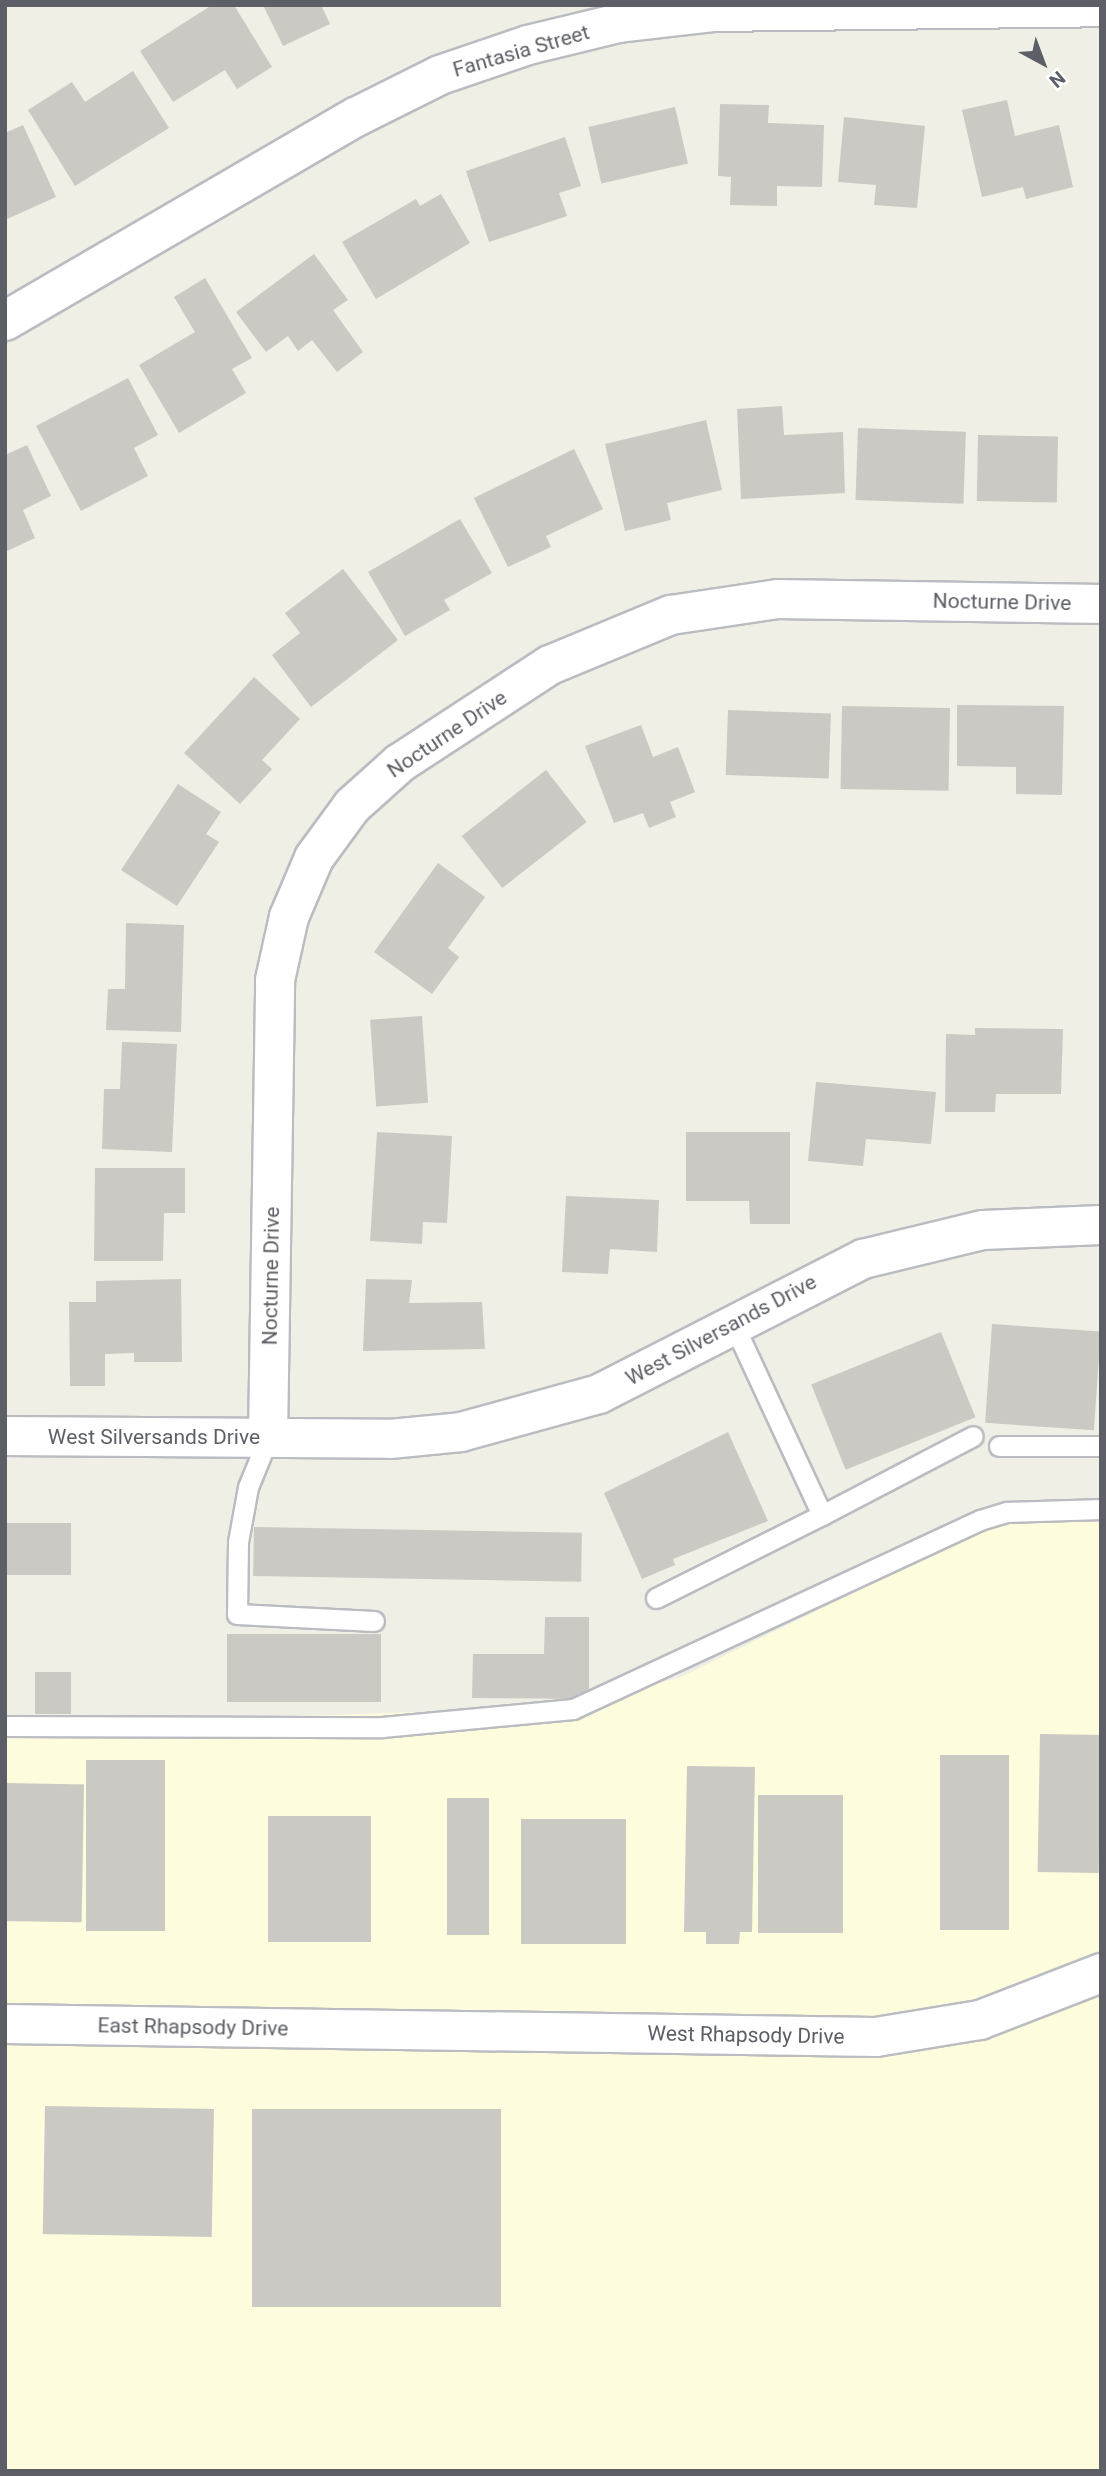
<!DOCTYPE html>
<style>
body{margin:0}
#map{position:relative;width:1106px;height:2476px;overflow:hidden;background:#efefe6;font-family:Roboto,sans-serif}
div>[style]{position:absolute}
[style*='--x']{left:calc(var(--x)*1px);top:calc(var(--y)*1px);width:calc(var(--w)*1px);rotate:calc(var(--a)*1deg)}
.commercial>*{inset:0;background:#fdfcdd}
.building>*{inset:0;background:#cac9c3;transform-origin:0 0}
.roads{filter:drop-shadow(2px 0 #babcc1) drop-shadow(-2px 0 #babcc1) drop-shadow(0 2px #babcc1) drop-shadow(0 -2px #babcc1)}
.lane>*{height:19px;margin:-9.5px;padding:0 9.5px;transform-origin:9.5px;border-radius:9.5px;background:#fff}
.street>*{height:38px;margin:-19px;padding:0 19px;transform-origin:19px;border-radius:19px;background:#fff}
.secondary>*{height:38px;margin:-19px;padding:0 19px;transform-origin:19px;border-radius:19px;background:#fff}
span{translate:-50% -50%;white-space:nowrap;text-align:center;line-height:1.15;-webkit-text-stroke:6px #fff;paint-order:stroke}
.street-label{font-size:21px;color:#5d5f66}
.frame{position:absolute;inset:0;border:7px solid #5d5f66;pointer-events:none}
.north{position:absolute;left:1008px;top:28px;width:70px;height:70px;-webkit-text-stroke:5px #fff;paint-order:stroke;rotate:139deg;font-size:19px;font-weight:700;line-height:28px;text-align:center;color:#5d5f66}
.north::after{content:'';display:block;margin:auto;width:24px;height:32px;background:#5d5f66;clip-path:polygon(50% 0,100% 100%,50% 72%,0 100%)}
</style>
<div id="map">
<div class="commercial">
<i style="clip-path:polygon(1013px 1515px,1101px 1515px,1101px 2471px,5px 2471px,5px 1727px,554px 1707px,679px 1678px)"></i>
</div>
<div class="building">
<i style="clip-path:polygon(212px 5px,234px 5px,272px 67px,237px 89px,225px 70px,173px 102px,140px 51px)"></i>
<i style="clip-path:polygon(263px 5px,321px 5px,330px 24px,283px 46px)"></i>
<i style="clip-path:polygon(133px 71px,169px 128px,75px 186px,28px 110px,72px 82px,85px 102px)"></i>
<i style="clip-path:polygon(1007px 100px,1015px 136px,1059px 125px,1073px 187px,1026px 199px,1023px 187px,982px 197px,962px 110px)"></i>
<i style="clip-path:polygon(720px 104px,769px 105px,768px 123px,824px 125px,822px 187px,777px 186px,777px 206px,730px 205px,731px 177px,718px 176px)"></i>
<i style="left:675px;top:107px;width:58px;height:89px;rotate:77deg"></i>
<i style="clip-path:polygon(844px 117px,925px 126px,917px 208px,874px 205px,876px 185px,838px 182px)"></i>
<i style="clip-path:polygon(23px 125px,56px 197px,5px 220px,5px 133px)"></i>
<i style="clip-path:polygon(565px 137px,581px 186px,559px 193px,567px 216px,489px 242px,466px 171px)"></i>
<i style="clip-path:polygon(441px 194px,470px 243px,376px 299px,342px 242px,416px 199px,420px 206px)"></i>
<i style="clip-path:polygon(314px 254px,348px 300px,333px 310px,363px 352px,337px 372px,312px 340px,298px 351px,288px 336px,266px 352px,236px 312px)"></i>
<i style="clip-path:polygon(205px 278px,252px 358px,232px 369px,246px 393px,179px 433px,139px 365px,195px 332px,174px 297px)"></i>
<i style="clip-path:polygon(128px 378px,158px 435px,134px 448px,148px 476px,81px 511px,36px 426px)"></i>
<i style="clip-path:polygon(782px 406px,784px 435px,843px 432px,845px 493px,741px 499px,737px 409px)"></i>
<i style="clip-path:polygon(706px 420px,722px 490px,667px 503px,671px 520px,625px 531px,605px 444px)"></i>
<i style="left:858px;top:428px;width:108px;height:72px;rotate:2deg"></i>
<i style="left:978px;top:435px;width:80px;height:66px;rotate:1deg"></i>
<i style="clip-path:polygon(27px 445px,51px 496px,23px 510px,35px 538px,5px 552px,5px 455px)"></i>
<i style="clip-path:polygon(574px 449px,603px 509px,546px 536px,551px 547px,508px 567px,474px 498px)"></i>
<i style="clip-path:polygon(460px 519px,492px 573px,444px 600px,450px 610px,405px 636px,368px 572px)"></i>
<i style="clip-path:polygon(343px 569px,398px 640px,311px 707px,272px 655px,300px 633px,285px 613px)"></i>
<i style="clip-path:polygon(254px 677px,300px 719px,262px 760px,272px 769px,240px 804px,184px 753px)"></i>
<i style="clip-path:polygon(957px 705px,1064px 706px,1062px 795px,1016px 794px,1016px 767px,957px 766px)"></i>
<i style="left:842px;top:706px;width:108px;height:83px;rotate:1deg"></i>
<i style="left:728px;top:710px;width:103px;height:65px;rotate:2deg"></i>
<i style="clip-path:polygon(641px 725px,653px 757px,678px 747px,695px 792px,670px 802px,676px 817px,649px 828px,643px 813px,614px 823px,585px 746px)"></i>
<i style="left:546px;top:770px;width:66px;height:107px;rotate:52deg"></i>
<i style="clip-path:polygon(178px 784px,221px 812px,206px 834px,219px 842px,177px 906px,121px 870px)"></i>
<i style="clip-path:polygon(438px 863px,485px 897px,448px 948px,459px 957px,432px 994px,374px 952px)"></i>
<i style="clip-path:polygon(126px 923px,184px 925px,181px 1032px,106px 1030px,108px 989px,125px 989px)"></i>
<i style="left:422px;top:1016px;width:87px;height:52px;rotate:86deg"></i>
<i style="clip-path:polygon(975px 1028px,1063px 1029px,1061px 1094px,996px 1094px,995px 1112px,945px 1112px,946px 1034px,975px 1035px)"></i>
<i style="clip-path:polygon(122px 1042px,177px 1044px,172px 1152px,102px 1149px,104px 1089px,120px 1089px)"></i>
<i style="clip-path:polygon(816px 1082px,936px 1092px,931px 1144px,866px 1139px,863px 1166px,808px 1161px)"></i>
<i style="clip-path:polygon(377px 1132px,452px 1136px,447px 1223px,423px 1222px,422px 1244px,370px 1241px)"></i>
<i style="clip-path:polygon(686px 1132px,790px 1132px,790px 1224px,750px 1224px,749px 1201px,686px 1201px)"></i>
<i style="clip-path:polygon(95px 1168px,185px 1168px,185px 1213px,164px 1213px,163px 1261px,94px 1261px)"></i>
<i style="clip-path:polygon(566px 1196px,659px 1200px,657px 1252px,610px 1249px,608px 1274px,562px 1272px)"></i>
<i style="clip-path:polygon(181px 1279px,182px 1362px,134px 1362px,134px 1353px,105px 1354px,105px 1386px,70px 1386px,69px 1302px,96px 1302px,96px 1281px)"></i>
<i style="clip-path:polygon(366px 1279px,412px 1280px,409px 1303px,482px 1302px,485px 1349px,363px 1351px)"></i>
<i style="left:992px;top:1324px;width:109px;height:99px;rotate:4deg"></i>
<i style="left:941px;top:1332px;width:92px;height:140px;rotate:68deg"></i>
<i style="clip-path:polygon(728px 1432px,768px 1521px,673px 1559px,675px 1565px,642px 1579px,604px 1493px)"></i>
<i style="left:5px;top:1523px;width:66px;height:52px"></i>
<i style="left:254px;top:1527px;width:328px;height:49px;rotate:1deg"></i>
<i style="clip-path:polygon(545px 1617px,589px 1617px,589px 1699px,472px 1698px,473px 1654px,544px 1654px)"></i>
<i style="left:227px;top:1634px;width:154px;height:68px"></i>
<i style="left:35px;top:1672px;width:36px;height:42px"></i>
<i style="left:1040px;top:1734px;width:61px;height:138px;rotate:1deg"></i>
<i style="left:940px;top:1755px;width:69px;height:175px"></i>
<i style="left:86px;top:1760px;width:79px;height:171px"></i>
<i style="clip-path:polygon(687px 1766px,755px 1767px,752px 1932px,740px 1932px,739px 1944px,706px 1944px,706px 1932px,684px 1932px)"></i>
<i style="left:5px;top:1783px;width:79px;height:138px;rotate:1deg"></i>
<i style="left:758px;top:1795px;width:85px;height:138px"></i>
<i style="left:489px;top:1798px;width:137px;height:42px;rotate:90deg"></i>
<i style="left:371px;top:1816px;width:126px;height:103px;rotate:90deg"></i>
<i style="left:626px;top:1819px;width:125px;height:105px;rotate:90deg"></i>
<i style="left:45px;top:2106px;width:169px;height:128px;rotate:1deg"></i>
<i style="left:501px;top:2109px;width:198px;height:249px;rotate:90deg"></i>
</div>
<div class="roads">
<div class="lane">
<i style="--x:268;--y:1438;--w:53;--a:112.2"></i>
<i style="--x:248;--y:1487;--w:56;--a:100.3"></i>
<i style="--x:238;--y:1542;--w:72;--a:90.8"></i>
<i style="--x:237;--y:1614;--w:137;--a:2.9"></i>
<i style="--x:999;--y:1446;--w:102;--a:0"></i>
<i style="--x:822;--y:1515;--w:170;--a:-27.6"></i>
<i style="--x:656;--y:1598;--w:186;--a:-26.6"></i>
<i style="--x:822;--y:1515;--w:212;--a:-114.9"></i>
<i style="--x:5;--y:1726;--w:377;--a:0.2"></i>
<i style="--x:382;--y:1727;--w:192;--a:-5.4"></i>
<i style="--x:573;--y:1709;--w:449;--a:-24.9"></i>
<i style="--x:980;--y:1520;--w:28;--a:-17"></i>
<i style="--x:1007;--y:1512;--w:94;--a:-1.8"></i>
</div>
<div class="street">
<i style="--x:5;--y:321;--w:406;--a:-30.2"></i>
<i style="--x:356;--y:117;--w:94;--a:-26.6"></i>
<i style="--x:440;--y:75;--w:93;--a:-18.8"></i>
<i style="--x:528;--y:45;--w:94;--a:-13.6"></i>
<i style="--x:619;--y:23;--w:94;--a:-6.7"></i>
<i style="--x:712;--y:12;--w:389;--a:-0.7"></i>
<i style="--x:5;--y:1436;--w:385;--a:0.4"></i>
<i style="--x:390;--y:1439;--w:71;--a:-5.6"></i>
<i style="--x:461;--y:1432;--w:143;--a:-15.4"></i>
<i style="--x:599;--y:1394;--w:297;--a:-27.1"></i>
<i style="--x:863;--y:1259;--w:123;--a:-13.6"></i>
<i style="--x:983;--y:1230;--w:118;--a:-2.4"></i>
<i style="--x:268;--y:1438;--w:458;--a:-89.1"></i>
<i style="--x:275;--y:980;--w:65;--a:-77.5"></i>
<i style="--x:289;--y:917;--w:64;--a:-67"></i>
<i style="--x:314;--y:858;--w:64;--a:-53.8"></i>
<i style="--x:352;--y:806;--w:64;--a:-41.9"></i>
<i style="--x:400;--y:763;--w:179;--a:-33.2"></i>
<i style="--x:550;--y:665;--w:131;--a:-22.5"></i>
<i style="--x:671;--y:615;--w:108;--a:-8.5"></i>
<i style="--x:778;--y:599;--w:323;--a:0.9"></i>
</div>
<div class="secondary">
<i style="--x:5;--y:2024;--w:871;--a:0.86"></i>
<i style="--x:876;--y:2037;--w:105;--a:-9.3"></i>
<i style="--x:980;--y:2020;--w:130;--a:-21.2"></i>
</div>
</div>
<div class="street-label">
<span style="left:521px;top:51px;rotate:-16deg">Fantasia Street</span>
<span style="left:1002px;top:602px;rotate:1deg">Nocturne Drive</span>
<span style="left:447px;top:734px;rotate:-34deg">Nocturne Drive</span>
<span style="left:271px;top:1276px;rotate:-89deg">Nocturne Drive</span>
<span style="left:721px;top:1330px;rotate:-28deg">West Silversands Drive</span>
<span style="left:154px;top:1437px">West Silversands Drive</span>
<span style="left:193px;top:2027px;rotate:1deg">East Rhapsody Drive</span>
<span style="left:746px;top:2035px;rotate:1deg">West Rhapsody Drive</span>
</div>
<div class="frame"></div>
<div class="north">N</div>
</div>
